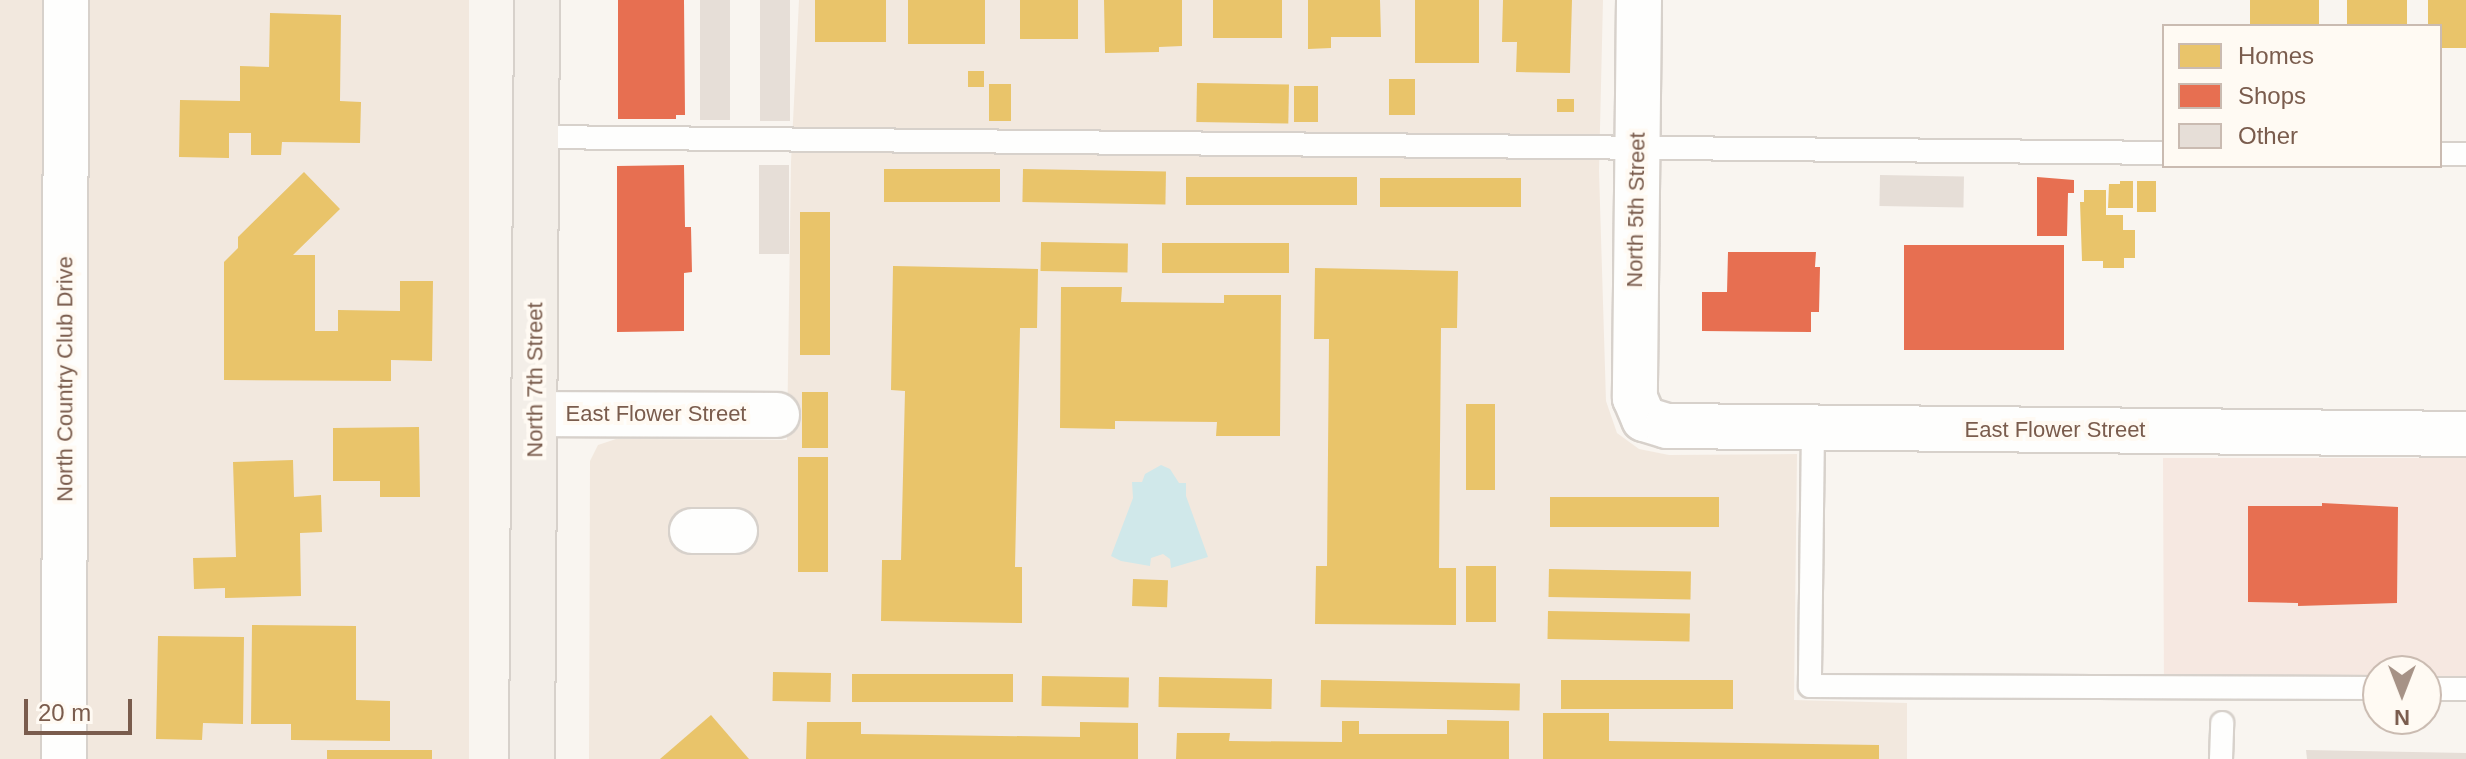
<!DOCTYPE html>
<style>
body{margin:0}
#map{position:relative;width:2466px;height:759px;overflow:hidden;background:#f9f5f0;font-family:Helvetica,sans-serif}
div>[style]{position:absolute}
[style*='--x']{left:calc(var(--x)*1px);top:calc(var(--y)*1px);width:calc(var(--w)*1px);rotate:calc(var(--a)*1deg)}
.residential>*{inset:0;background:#f2e8de;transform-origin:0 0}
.commercial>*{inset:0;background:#f6e8e1}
.water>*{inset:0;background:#d0e8ea}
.homes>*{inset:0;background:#e9c46a;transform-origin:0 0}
.shops>*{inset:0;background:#e76f51;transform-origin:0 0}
.building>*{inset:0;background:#e6ded7;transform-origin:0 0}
.roads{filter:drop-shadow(2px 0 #d7d1cb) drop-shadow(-2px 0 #d7d1cb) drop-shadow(0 2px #d7d1cb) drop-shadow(0 -2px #d7d1cb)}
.service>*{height:22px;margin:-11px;padding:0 11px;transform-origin:11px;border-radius:11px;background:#fefefd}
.minor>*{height:44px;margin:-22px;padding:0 22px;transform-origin:22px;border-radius:22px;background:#fefefd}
.primary>*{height:44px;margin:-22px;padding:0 22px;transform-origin:22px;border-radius:22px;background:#f3eee8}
span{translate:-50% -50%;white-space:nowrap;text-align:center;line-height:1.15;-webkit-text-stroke:8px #fffaf3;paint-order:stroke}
.street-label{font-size:22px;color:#7a5c4d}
.legend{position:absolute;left:2162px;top:24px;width:280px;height:144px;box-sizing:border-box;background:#fffaf3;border:2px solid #cabbb1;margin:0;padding:10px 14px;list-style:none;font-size:24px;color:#7a5c4d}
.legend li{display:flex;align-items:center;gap:16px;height:40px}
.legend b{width:40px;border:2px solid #cabbb1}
.north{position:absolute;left:2362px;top:655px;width:80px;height:80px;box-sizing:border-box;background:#fffaf3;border:2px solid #cabbb1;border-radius:50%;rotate:180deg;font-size:22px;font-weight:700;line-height:32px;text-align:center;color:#7a5c4d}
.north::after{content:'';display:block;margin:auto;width:28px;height:36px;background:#a69286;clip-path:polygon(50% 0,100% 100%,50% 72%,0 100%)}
.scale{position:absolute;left:24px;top:699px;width:108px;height:36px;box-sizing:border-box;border:4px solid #7a5c4d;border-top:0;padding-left:10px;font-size:24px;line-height:28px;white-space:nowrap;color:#7a5c4d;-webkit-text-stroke:6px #fffaf3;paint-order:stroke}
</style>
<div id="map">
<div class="residential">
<i style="left:0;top:0;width:469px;height:759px"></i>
<i style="clip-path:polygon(799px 0,1603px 0,1599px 171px,1606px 401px,1617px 433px,1639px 449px,1669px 455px,1797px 454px,1794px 700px,1907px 703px,1907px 759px,589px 759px,590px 461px,598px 445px,616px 439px,787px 440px,791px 162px)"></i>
</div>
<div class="commercial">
<i style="clip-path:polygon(2163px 458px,2466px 458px,2466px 696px,2426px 696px,2426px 671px,2378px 671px,2378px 696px,2164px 696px)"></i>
</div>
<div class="water">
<i style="clip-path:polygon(1161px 465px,1170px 469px,1179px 483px,1186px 483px,1186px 496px,1208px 557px,1171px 568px,1170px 559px,1163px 554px,1151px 558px,1150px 566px,1121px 561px,1111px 556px,1133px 498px,1132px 482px,1142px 482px,1145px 474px)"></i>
</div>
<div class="homes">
<i style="left:815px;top:0;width:71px;height:42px"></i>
<i style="left:908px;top:0;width:77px;height:44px"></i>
<i style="left:1020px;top:0;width:58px;height:39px"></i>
<i style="clip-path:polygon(1104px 0,1182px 0,1182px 46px,1159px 47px,1159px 52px,1105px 53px)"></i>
<i style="left:1213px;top:0;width:69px;height:38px"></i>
<i style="clip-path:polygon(1308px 0,1380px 0,1381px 37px,1331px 37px,1331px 48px,1308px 49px)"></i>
<i style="left:1415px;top:0;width:64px;height:63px"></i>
<i style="clip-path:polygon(1503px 0,1572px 0,1570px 73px,1516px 72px,1517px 42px,1502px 42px)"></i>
<i style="left:2250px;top:0;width:69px;height:26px"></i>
<i style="left:2347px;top:0;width:60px;height:26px"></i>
<i style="clip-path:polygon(2428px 0,2466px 0,2466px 48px,2440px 48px,2440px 26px,2428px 26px)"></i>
<i style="clip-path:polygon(270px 13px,341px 15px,340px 101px,361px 102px,360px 143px,282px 142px,281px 155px,251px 155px,251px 133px,229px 133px,229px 158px,179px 157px,180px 100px,240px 101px,240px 66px,269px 67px)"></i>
<i style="left:968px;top:71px;width:16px;height:16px"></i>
<i style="left:1389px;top:79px;width:26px;height:36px"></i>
<i style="left:1197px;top:83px;width:92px;height:39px;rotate:1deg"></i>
<i style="left:989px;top:84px;width:22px;height:37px"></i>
<i style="left:1294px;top:86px;width:24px;height:36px"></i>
<i style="left:1557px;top:99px;width:17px;height:13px"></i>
<i style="left:884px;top:169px;width:116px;height:33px"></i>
<i style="left:1023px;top:169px;width:143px;height:33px;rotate:1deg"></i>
<i style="clip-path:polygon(304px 172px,340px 209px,293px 255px,315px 255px,315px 331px,338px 331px,338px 310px,400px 311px,400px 281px,433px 281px,432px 361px,391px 360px,391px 381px,224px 380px,224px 262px,238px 248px,238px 237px)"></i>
<i style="left:1186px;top:177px;width:171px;height:28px"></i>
<i style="left:1380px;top:178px;width:141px;height:29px"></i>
<i style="clip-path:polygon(2120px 181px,2133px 181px,2133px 208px,2108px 208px,2109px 184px,2120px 184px)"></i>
<i style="left:2137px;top:181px;width:19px;height:31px"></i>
<i style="clip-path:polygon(2084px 190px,2106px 190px,2106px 215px,2123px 215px,2123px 230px,2135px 230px,2135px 258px,2124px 258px,2124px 268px,2103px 268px,2103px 261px,2082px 261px,2080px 202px,2084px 202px)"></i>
<i style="left:800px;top:212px;width:30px;height:143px"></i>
<i style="left:1041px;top:242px;width:87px;height:29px;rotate:1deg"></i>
<i style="left:1162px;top:243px;width:127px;height:30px"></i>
<i style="clip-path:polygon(893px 266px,1038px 269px,1037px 328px,1020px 328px,1015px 567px,1022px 567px,1022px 623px,881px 621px,882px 560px,901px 560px,905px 391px,891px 390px)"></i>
<i style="clip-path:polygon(1315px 268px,1458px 271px,1457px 328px,1441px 328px,1439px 568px,1456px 568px,1456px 625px,1315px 624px,1316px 566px,1327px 566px,1329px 339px,1314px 339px)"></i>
<i style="clip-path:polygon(1061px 287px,1122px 287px,1121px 302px,1224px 303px,1224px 295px,1281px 295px,1280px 436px,1216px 436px,1217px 422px,1115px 421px,1115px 429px,1060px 428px)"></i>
<i style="left:802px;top:392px;width:26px;height:56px"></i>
<i style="left:1466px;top:404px;width:29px;height:86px"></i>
<i style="clip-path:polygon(419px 427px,420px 497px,380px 497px,380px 481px,333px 481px,333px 428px)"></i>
<i style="left:798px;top:457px;width:30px;height:115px"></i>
<i style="clip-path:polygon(293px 460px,294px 497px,321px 495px,322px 532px,300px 533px,301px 596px,225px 598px,225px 588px,194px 589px,193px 558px,236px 557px,233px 462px)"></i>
<i style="left:1550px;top:497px;width:169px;height:30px"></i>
<i style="left:1466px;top:566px;width:30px;height:56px"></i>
<i style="left:1549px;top:569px;width:142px;height:28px;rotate:1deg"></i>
<i style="left:1133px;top:579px;width:35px;height:27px;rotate:2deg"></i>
<i style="left:1548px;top:611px;width:142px;height:28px;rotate:1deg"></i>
<i style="clip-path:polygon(252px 625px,356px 626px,356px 700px,390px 701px,390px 741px,291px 740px,291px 724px,251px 724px)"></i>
<i style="clip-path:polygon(158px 636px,244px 637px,243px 724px,203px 723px,202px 740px,156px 739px)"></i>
<i style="left:773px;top:672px;width:58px;height:29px;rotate:1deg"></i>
<i style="left:852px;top:674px;width:161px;height:28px"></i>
<i style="left:1042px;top:676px;width:87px;height:30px;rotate:1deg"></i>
<i style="left:1159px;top:677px;width:113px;height:30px;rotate:1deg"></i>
<i style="left:1321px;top:680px;width:199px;height:27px;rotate:1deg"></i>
<i style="left:1561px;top:680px;width:172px;height:29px"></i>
<i style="clip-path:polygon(1543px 713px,1609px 713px,1609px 741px,1879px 745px,1879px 759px,1543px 759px)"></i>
<i style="clip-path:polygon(711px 715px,749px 759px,660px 759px)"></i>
<i style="clip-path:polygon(1447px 720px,1509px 721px,1509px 759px,1176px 759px,1177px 733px,1230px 733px,1229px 741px,1342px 742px,1342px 721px,1359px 721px,1359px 734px,1447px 734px)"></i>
<i style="clip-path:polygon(807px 722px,861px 722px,861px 734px,1080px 737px,1080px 722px,1138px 723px,1138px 759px,806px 759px)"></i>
<i style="left:327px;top:750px;width:105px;height:9px"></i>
</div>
<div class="shops">
<i style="clip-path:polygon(618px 0,684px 0,685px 115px,676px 115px,676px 119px,618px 119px)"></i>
<i style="clip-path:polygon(684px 165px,685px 227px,691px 227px,692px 272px,684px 273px,684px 331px,617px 332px,617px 166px)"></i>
<i style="clip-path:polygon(2037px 177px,2074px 180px,2074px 193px,2068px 193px,2067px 236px,2037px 236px)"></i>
<i style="left:1904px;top:245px;width:160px;height:105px"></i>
<i style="clip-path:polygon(1728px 252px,1816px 252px,1815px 267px,1820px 267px,1819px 312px,1811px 312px,1811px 332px,1702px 331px,1702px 292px,1727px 292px)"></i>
<i style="clip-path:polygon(2322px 503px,2398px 507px,2397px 603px,2298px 606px,2298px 603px,2248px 602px,2248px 506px,2322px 506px)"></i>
</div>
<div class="building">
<i style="left:700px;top:0;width:30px;height:120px"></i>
<i style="left:760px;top:0;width:30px;height:121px"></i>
<i style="left:789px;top:165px;width:89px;height:30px;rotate:90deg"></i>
<i style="left:1880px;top:175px;width:84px;height:31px;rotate:1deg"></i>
<i style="clip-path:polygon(2306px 750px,2466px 753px,2466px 759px,2307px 759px)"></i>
</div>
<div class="roads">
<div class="service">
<i style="--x:535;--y:137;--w:1629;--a:0.56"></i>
<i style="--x:2440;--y:154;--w:26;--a:0"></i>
<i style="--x:1813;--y:428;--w:258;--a:90.7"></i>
<i style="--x:1810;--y:686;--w:568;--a:0.2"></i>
<i style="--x:2426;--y:689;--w:40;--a:0"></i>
<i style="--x:2221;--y:759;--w:36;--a:-88"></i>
</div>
<div class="minor">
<i style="--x:1639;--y:0;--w:398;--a:90.6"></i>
<i style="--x:1635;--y:398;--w:23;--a:67"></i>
<i style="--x:1644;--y:419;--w:24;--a:17"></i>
<i style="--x:1667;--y:426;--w:799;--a:0.57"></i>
<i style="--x:535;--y:414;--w:242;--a:0.2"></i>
<i style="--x:692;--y:531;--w:43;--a:0"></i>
<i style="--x:64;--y:759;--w:759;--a:-89.85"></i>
</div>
<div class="primary">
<i style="--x:532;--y:759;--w:759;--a:-89.62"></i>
</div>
</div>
<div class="street-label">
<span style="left:1636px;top:210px;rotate:-89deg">North 5th Street</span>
<span style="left:65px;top:379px;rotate:-90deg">North Country Club Drive</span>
<span style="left:535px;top:380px;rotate:-90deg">North 7th Street</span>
<span style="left:656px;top:414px">East Flower Street</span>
<span style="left:2055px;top:430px">East Flower Street</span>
</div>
<ul class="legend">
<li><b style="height:22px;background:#e9c46a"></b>Homes</li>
<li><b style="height:22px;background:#e76f51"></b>Shops</li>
<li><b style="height:22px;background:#e6ded7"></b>Other</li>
</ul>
<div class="north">N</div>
<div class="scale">20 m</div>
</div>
